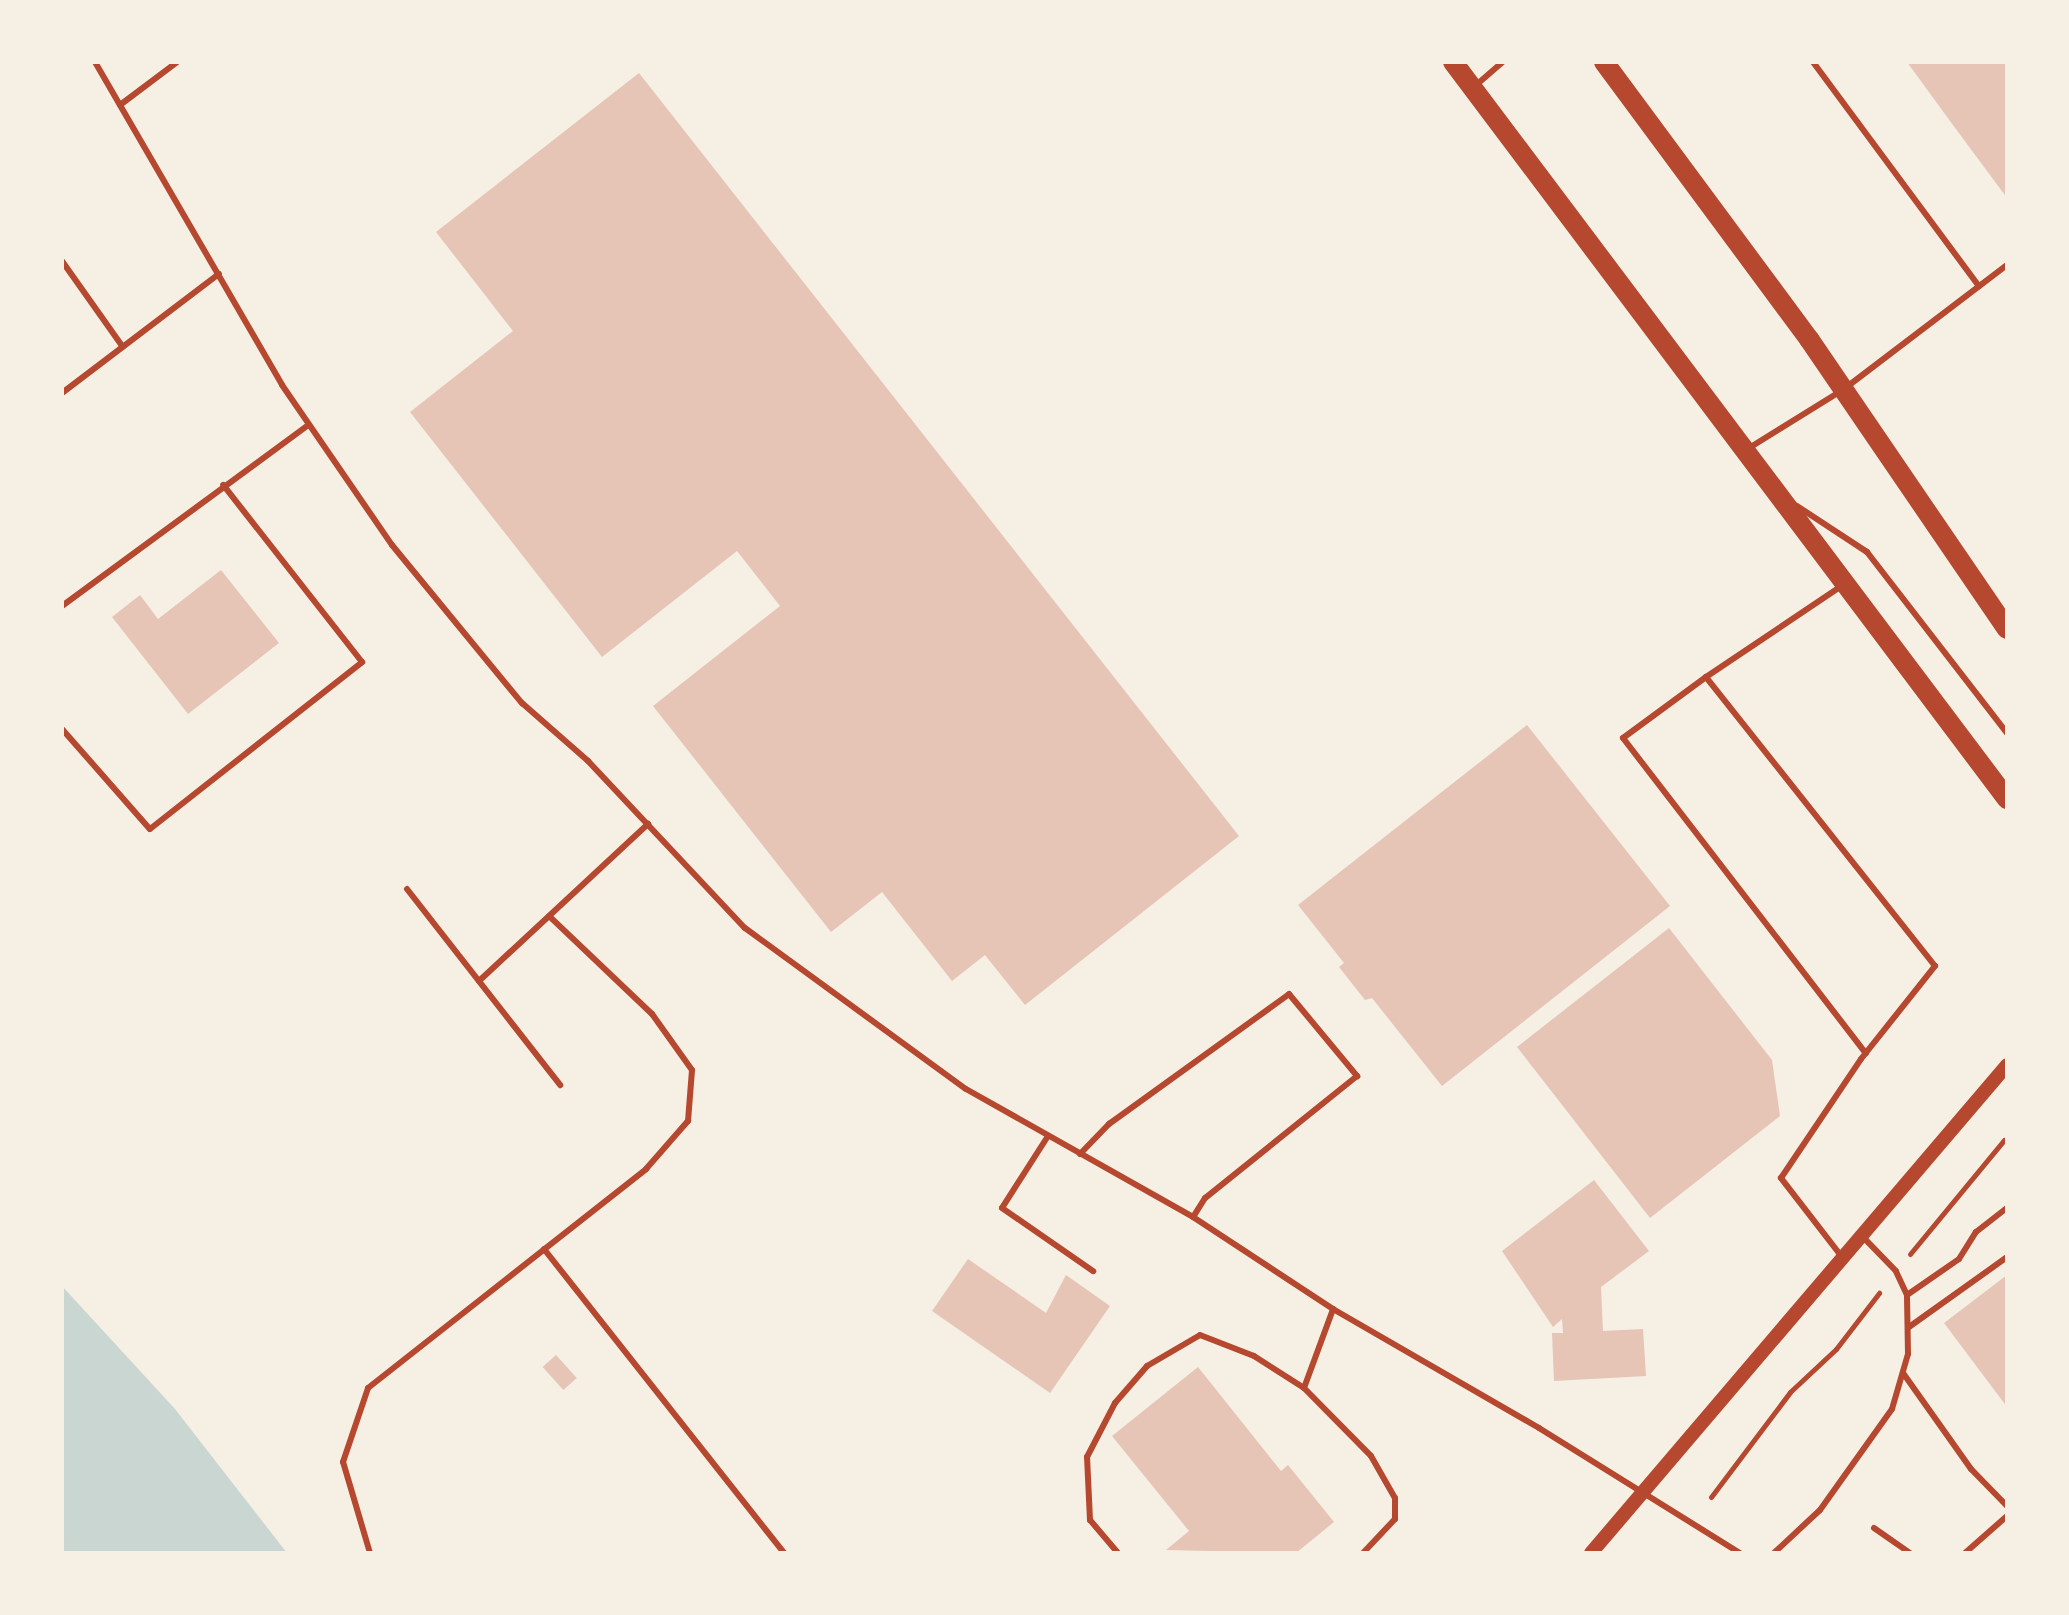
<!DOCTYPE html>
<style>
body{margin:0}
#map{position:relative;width:2069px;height:1615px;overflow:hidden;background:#f6efe4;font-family:"Work Sans",sans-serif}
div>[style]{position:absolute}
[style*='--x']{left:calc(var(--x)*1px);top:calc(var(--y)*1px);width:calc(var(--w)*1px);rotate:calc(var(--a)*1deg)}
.water>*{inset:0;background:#c9d6d2}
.building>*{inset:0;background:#e6c5b7;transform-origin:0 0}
.path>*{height:5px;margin:-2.5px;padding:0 2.5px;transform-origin:2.5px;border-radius:2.5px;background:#b5482f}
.service>*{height:6px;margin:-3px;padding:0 3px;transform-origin:3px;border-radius:3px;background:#b5482f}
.tertiary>*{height:14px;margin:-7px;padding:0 7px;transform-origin:7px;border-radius:7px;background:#b5482f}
.primary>*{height:20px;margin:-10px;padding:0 10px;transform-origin:10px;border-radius:10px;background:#b5482f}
span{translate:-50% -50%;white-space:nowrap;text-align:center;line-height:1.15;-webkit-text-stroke:6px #f6efe4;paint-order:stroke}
.frame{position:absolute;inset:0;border:64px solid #f6efe4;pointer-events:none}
</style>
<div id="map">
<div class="water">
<i style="clip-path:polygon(62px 1286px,175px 1409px,287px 1553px,62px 1553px)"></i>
</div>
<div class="building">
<i style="clip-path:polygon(1907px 62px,2007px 62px,2007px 198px,1950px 121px)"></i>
<i style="clip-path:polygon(639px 73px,1239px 836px,1025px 1005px,985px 955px,952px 981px,882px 892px,831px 932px,653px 706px,780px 606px,737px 551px,602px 657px,410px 412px,513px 331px,436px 232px)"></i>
<i style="clip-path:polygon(221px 570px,279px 643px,188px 714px,112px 617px,140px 595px,158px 619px)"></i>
<i style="clip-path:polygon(1527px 725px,1670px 906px,1442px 1086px,1372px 998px,1365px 1000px,1339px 967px,1344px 963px,1298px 905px)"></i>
<i style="clip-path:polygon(1669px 928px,1772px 1060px,1780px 1116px,1650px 1218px,1517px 1047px)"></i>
<i style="clip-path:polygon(1594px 1180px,1649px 1251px,1601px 1287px,1603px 1331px,1643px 1329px,1646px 1376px,1554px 1381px,1552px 1333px,1563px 1333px,1562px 1319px,1553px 1327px,1502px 1251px)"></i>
<i style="clip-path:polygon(968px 1259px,1046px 1313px,1066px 1275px,1110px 1306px,1050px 1393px,932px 1311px)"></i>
<i style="clip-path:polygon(2007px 1275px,2007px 1407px,1944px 1323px)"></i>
<i style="left:556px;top:1355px;width:31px;height:18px;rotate:48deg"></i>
<i style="clip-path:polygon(1198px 1367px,1281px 1471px,1288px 1465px,1334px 1522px,1296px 1553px,1166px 1550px,1189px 1531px,1112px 1436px)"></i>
</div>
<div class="path">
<i style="--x:1910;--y:1254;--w:148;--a:-50.5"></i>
<i style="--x:1711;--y:1497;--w:131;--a:-53"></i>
<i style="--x:1790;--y:1392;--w:63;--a:-43.1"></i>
<i style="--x:1836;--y:1349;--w:71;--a:-52.5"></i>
</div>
<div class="service">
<i style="--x:95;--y:62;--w:373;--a:59.9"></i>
<i style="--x:282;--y:385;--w:194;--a:55.5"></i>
<i style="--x:392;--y:545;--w:205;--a:50.6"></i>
<i style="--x:522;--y:703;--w:88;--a:41.3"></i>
<i style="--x:588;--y:761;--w:229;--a:46.8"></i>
<i style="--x:745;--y:928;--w:273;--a:36.1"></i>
<i style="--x:966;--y:1089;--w:261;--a:29.4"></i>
<i style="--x:1193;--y:1217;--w:168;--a:33.3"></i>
<i style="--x:1333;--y:1309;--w:238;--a:30"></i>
<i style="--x:1539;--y:1428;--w:237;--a:31.9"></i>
<i style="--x:1813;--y:62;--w:279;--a:53.5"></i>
<i style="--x:1475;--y:86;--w:37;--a:-41"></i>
<i style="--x:120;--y:105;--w:71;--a:-37"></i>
<i style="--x:62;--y:261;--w:105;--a:54.7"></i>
<i style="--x:62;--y:393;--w:197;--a:-37.2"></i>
<i style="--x:1749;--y:448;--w:112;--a:-31.8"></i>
<i style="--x:1844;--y:389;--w:205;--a:-37.3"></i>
<i style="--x:1797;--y:506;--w:84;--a:33.3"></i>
<i style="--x:1867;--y:552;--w:229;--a:52.3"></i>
<i style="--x:62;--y:606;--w:305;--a:-36.3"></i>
<i style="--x:1706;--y:677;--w:103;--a:143.7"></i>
<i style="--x:1623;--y:738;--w:398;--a:52.4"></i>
<i style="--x:62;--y:729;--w:133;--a:48.7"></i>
<i style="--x:150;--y:829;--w:270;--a:-38.2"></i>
<i style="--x:362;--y:662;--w:225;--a:-128.1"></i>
<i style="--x:407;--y:889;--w:249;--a:52"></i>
<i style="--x:479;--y:981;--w:231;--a:-42.9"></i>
<i style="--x:1048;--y:1136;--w:85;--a:122.6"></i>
<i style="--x:1002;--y:1208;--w:111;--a:34.7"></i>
<i style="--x:1080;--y:1154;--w:42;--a:-46"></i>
<i style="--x:1109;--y:1124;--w:222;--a:-35.8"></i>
<i style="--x:1289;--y:994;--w:107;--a:50.3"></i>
<i style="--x:1357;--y:1076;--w:195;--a:141.2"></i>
<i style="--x:1205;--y:1198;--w:22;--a:122"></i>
<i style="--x:544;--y:1249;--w:387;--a:51.7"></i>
<i style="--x:1842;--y:1257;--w:100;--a:-127.7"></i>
<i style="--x:1781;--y:1178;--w:143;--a:-56.1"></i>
<i style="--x:1861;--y:1059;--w:119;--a:-51.5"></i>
<i style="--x:1935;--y:966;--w:369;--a:-128.4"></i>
<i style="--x:1706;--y:677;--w:165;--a:-33.9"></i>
<i style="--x:1907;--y:1295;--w:63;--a:-34.7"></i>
<i style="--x:1959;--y:1259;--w:32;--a:-58"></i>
<i style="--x:1976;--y:1232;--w:39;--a:-38"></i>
<i style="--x:1909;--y:1327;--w:120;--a:-35.5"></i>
<i style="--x:1903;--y:1373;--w:118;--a:54.7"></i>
<i style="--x:1971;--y:1469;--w:52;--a:45.8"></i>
<i style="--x:1304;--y:1388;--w:84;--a:-69.8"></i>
<i style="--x:1874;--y:1528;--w:44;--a:34.8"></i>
<i style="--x:370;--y:1553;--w:95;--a:-106.5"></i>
<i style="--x:343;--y:1462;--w:78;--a:-71.3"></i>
<i style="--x:368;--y:1388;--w:354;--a:-38.2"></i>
<i style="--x:646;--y:1169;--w:64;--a:-48.8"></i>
<i style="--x:688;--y:1121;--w:51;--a:-85.5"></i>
<i style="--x:692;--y:1070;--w:69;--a:-125.5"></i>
<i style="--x:652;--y:1014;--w:142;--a:-136.4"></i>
<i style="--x:1118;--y:1553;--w:43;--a:-130.3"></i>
<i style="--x:1090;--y:1520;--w:63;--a:-92.7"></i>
<i style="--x:1087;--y:1457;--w:61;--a:-62.6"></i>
<i style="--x:1115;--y:1403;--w:49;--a:-49.1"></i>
<i style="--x:1147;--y:1366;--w:61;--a:-30.3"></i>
<i style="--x:1200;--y:1335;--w:58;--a:21.3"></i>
<i style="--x:1254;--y:1356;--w:59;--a:32.6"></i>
<i style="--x:1304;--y:1388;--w:95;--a:45.4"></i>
<i style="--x:1371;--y:1456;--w:48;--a:60.3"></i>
<i style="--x:1395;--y:1498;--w:21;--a:90"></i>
<i style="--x:1395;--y:1519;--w:47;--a:133.3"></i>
<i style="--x:1774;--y:1553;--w:63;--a:-43.1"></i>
<i style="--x:1820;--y:1510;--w:124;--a:-54.5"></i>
<i style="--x:1892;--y:1409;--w:57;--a:-73.8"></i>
<i style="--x:1908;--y:1354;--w:59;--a:-91"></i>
<i style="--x:1907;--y:1295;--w:26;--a:-115"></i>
<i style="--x:1896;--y:1271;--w:50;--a:-134.2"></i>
<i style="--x:1965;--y:1553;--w:56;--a:-41.4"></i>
</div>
<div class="tertiary">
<i style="--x:1591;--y:1553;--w:641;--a:-49.55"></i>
</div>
<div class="primary">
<i style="--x:1453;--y:62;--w:922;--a:53.07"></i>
<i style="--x:1604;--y:62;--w:345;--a:53.5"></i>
<i style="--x:1809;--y:339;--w:351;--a:55.7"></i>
</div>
<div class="frame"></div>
</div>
